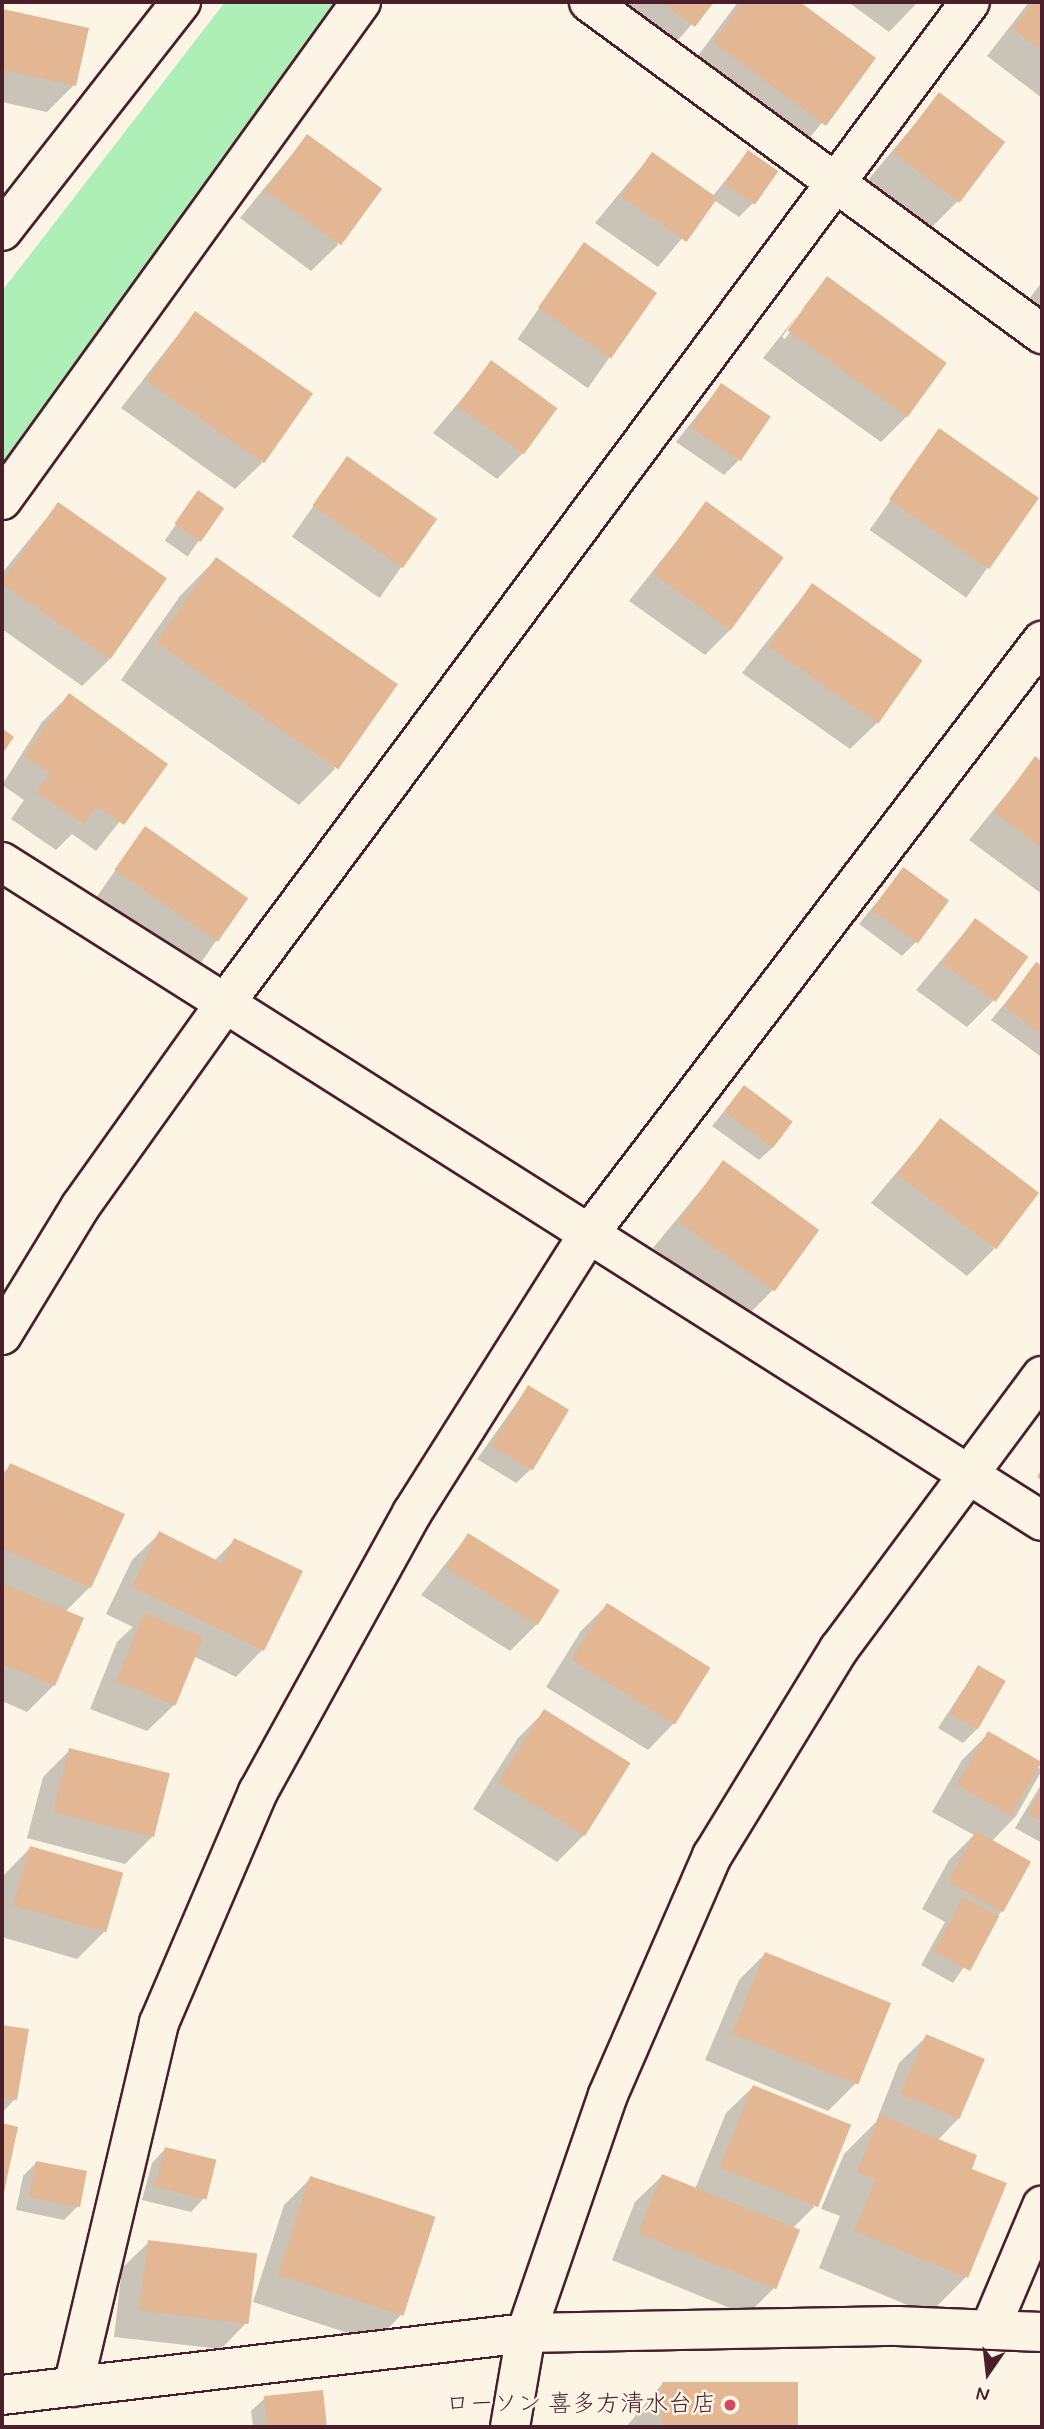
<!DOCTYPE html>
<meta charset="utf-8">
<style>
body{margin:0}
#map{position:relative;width:1044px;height:2429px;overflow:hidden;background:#fcf5e5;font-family:Mynerve,"Klee One",sans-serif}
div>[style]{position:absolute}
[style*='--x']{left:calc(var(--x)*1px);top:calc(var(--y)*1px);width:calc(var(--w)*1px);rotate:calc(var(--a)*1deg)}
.green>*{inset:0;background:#aeefb7}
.shadow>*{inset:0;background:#0003;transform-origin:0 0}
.building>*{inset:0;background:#e3b793;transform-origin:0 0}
.roads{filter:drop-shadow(2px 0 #4a1f2b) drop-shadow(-2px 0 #4a1f2b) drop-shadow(0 2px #4a1f2b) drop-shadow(0 -2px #4a1f2b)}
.street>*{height:38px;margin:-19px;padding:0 19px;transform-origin:19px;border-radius:19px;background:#fcf5e5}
.secondary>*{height:38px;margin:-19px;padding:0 19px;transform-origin:19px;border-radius:19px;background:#fcf5e5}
.dots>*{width:19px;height:19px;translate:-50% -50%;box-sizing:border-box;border:4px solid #fcf5e5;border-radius:50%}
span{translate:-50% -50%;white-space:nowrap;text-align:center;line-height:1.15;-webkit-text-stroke:5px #fcf5e5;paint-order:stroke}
.poi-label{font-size:24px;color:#4a1f2b}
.right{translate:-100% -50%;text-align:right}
.frame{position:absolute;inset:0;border:4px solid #4a1f2b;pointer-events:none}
.north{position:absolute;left:953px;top:2338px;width:70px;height:70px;-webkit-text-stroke:5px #fcf5e5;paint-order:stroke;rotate:194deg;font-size:19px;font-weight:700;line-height:28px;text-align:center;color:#4a1f2b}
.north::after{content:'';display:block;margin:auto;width:24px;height:32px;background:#4a1f2b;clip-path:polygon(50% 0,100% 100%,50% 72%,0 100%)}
</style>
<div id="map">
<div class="green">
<i style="clip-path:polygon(225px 2px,339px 2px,2px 470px,2px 291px)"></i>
</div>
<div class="shadow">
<i style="clip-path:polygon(599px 2px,712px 2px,667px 52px)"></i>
<i style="clip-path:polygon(738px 2px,797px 2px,874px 59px,798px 152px,688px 69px)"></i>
<i style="clip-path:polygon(848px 2px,918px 2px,889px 32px)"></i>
<i style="clip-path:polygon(1029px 2px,1042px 2px,1042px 98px,987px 56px)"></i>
<i style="clip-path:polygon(3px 11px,74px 85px,47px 112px,2px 102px)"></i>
<i style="clip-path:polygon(939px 95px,958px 201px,931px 228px,868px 180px)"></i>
<i style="clip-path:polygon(307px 136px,338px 245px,311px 271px,240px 218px)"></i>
<i style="clip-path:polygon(748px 152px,753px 203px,739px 217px,714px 200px,658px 267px,595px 223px,652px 154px,712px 197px)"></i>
<i style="left:584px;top:244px;width:86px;height:116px;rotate:35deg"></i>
<i style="clip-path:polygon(evenodd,827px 278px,908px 415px,881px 442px,763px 358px,827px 278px,804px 306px,808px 306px,785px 339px,782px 337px,804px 306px)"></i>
<i style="clip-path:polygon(1042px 282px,1042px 309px,1029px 299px)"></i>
<i style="clip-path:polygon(195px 313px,262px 463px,235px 489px,121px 408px)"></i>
<i style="clip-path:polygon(492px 363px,524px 452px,497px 479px,433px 433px)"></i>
<i style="clip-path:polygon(721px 385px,738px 461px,724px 475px,676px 442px)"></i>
<i style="left:939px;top:431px;width:118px;height:121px;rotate:35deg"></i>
<i style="left:347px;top:458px;width:107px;height:96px;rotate:35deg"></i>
<i style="left:198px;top:493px;width:28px;height:58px;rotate:35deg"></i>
<i style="clip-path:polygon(58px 504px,109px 660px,82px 686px,2px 629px,2px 573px)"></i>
<i style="clip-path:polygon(706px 504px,732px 628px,705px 655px,629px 601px)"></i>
<i style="clip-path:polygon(216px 559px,335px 769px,299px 805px,121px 680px,180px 596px)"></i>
<i style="clip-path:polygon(812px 585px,877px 723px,850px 749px,742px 673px)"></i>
<i style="clip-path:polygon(69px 695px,166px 764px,96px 851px,72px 834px,56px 850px,11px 819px,24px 800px,2px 785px,42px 722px)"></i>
<i style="clip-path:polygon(1035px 759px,1042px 764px,1042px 894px,969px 840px)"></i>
<i style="left:145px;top:828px;width:123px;height:88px;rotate:35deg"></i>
<i style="clip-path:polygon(903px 870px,916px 942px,902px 956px,859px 924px)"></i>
<i style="clip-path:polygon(975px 920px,993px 1001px,967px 1027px,916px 990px)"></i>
<i style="clip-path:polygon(1037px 964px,1042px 968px,1040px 1056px,991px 1020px)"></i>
<i style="clip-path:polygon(744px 1087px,773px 1147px,759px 1160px,712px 1126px)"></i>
<i style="clip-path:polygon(940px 1121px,994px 1249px,967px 1276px,871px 1203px)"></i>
<i style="clip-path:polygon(723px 1163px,773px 1290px,746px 1317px,653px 1248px)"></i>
<i style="clip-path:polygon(528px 1387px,530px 1470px,516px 1483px,477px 1459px)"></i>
<i style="clip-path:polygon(11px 1465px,123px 1515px,90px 1587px,65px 1612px,54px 1685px,27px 1712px,2px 1701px,2px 1474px)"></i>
<i style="clip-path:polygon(1042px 1468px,1042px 1481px,1037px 1477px)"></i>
<i style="clip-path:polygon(159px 1534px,214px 1561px,235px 1540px,262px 1650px,236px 1677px,193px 1656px,174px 1705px,147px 1731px,90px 1709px,117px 1642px,133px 1627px,106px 1614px,132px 1560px)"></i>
<i style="clip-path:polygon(468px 1535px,537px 1624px,510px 1651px,421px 1595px)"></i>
<i style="clip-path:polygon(607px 1605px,709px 1668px,674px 1723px,648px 1750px,546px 1687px,581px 1631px)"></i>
<i style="clip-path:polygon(978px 1667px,977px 1729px,963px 1743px,938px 1728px)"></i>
<i style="clip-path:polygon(545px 1711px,584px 1835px,557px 1862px,473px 1809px,518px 1738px)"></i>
<i style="clip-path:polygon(988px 1734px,1042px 1770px,1016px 1816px,991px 1842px,1001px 1912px,953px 1983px,921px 1965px,945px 1922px,922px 1909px,949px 1860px,974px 1835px,932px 1812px,962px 1760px)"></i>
<i style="clip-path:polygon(70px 1750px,152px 1837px,125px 1864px,27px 1838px,43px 1777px)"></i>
<i style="clip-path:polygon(1042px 1783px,1042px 1843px,1015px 1828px)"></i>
<i style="clip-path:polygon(30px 1848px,104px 1932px,77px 1959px,2px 1937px,4px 1875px)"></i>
<i style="clip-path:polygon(765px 1954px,889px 2004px,855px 2084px,828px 2111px,705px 2060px,739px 1980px)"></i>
<i style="clip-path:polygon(2px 2026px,27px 2031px,15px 2099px,2px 2113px)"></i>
<i style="clip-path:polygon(926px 2037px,959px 2118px,937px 2141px,969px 2170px,966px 2277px,929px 2314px,819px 2268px,840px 2216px,821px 2209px,844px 2154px,876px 2122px,899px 2063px)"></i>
<i style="clip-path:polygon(753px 2087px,814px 2207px,792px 2229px,798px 2231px,774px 2288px,747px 2315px,612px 2260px,635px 2202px,662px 2176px,695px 2189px,726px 2113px)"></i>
<i style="clip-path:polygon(165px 2149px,204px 2198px,191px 2212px,142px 2200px,152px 2163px)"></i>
<i style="clip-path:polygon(37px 2162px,78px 2206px,64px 2220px,16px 2210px,23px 2176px)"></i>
<i style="clip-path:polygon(311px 2178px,401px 2315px,375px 2342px,253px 2302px,284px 2205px)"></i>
<i style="clip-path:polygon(149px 2242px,247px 2322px,221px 2349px,114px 2337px,122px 2268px)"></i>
<i style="clip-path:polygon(663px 2383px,796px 2384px,796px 2427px,626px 2427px)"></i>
<i style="clip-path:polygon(322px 2392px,325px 2427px,253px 2427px,251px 2411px,265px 2398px)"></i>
</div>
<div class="building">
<i style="clip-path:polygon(661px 2px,714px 2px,695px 27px)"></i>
<i style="clip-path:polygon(743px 2px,800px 2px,876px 58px,826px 126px,713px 42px)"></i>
<i style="clip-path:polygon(1033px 2px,1042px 2px,1042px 51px,1013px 29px)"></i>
<i style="clip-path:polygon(3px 9px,89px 28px,76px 86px,2px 70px)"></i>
<i style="left:939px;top:92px;width:83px;height:76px;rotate:37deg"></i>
<i style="left:307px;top:134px;width:93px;height:70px;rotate:36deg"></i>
<i style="left:748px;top:150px;width:37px;height:41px;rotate:35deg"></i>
<i style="left:652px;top:152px;width:80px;height:54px;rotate:35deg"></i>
<i style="left:584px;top:242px;width:89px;height:80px;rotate:35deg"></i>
<i style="left:827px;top:276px;width:148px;height:67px;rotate:36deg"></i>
<i style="left:195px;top:311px;width:144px;height:85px;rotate:35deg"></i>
<i style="left:491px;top:360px;width:82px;height:57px;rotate:36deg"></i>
<i style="left:721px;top:383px;width:60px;height:54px;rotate:34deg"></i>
<i style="left:939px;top:428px;width:122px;height:87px;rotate:35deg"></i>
<i style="left:347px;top:456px;width:110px;height:60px;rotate:35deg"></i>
<i style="left:198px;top:490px;width:32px;height:41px;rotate:35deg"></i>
<i style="left:706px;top:501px;width:96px;height:90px;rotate:36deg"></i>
<i style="left:58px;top:502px;width:133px;height:99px;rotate:35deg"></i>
<i style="left:216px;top:557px;width:222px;height:104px;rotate:35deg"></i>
<i style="left:812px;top:583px;width:135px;height:77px;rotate:35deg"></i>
<i style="clip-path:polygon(69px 693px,168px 764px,124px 825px,96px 806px,84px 824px,36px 792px,50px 773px,24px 756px)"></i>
<i style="clip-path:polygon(2px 728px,14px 737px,2px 754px)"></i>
<i style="clip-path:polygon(1035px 756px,1042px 762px,1042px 848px,994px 812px)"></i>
<i style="left:145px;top:826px;width:126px;height:53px;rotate:35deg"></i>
<i style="left:903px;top:867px;width:57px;height:53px;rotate:36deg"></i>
<i style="left:975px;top:918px;width:66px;height:56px;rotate:36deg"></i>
<i style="clip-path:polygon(1036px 962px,1042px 966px,1042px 1035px,1004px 1006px)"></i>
<i style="left:744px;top:1085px;width:61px;height:33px;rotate:37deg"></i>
<i style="left:940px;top:1118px;width:124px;height:71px;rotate:37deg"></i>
<i style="left:723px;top:1160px;width:119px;height:76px;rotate:36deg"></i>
<i style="left:528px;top:1385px;width:48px;height:71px;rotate:31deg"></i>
<i style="clip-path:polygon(10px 1463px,125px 1514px,91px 1588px,2px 1548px,2px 1482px)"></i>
<i style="clip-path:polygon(159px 1531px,222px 1563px,234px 1538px,303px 1571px,264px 1651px,132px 1587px)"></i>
<i style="left:468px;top:1533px;width:108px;height:41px;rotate:32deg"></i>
<i style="clip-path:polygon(2px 1583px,84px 1618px,55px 1686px,2px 1664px)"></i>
<i style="left:607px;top:1603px;width:122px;height:67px;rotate:32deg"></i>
<i style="left:144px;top:1613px;width:64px;height:74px;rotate:22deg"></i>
<i style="left:978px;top:1665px;width:32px;height:56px;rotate:30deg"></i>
<i style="left:544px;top:1709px;width:102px;height:86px;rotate:32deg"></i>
<i style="left:988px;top:1731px;width:62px;height:62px;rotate:30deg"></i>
<i style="left:69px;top:1748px;width:104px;height:66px;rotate:14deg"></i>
<i style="clip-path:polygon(1042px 1788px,1042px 1822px,1028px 1814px)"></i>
<i style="left:976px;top:1831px;width:63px;height:58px;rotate:29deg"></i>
<i style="left:30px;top:1846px;width:97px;height:62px;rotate:16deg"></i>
<i style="left:963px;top:1897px;width:41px;height:62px;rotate:28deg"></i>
<i style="left:765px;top:1952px;width:136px;height:88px;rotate:22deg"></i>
<i style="clip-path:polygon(2px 2025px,29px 2029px,17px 2100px,2px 2098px)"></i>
<i style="left:926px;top:2034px;width:64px;height:65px;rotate:23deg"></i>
<i style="left:753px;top:2085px;width:106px;height:89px;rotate:22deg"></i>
<i style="clip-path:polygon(880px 2115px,977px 2155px,972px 2169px,1007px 2183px,968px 2278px,854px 2231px,876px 2179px,857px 2172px)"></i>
<i style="clip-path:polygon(2px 2123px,18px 2127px,3px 2197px,2px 2197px)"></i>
<i style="left:165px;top:2147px;width:53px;height:41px;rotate:14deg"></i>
<i style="left:36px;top:2161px;width:52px;height:37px;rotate:11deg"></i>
<i style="left:662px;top:2174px;width:149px;height:64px;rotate:22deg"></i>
<i style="left:310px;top:2176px;width:132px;height:104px;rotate:18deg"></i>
<i style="left:148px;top:2240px;width:110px;height:71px;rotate:7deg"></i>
<i style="left:662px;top:2382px;width:136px;height:45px"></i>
<i style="clip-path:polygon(323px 2390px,327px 2427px,267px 2427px,264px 2396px)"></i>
</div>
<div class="roads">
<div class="street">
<i style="--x:589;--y:2;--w:562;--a:36.24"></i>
<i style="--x:2;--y:231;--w:291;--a:-52"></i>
<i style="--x:2;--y:500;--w:614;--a:-54.21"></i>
<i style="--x:2;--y:862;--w:1231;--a:32.36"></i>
<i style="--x:2;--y:1335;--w:150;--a:-58.6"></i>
<i style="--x:80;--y:1207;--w:252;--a:-54.5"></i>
<i style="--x:226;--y:1002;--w:1246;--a:-53.35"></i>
<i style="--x:990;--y:2329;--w:134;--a:-67.1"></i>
<i style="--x:73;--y:2387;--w:374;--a:-76.7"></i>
<i style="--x:159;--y:2023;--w:251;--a:-66.8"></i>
<i style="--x:258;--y:1792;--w:319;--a:-61.1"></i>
<i style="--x:412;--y:1513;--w:329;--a:-57.7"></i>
<i style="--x:588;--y:1235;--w:748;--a:-52.61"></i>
<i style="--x:2;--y:2395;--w:528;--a:-6.75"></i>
<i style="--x:526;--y:2333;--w:371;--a:-1.1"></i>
<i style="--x:897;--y:2326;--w:145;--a:2.4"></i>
</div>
<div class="secondary">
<i style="--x:510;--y:2427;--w:95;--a:-80.3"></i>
<i style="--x:526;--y:2333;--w:252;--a:-71"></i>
<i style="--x:608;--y:2095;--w:261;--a:-66.5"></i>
<i style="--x:712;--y:1856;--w:243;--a:-58.5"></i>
<i style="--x:839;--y:1649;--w:340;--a:-53.4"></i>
</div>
</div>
<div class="dots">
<i style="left:730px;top:2405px;background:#d1495b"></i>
</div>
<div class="poi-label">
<span class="right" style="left:716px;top:2405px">ローソン 喜多方清水台店</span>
</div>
<div class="frame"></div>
<div class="north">N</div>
</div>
